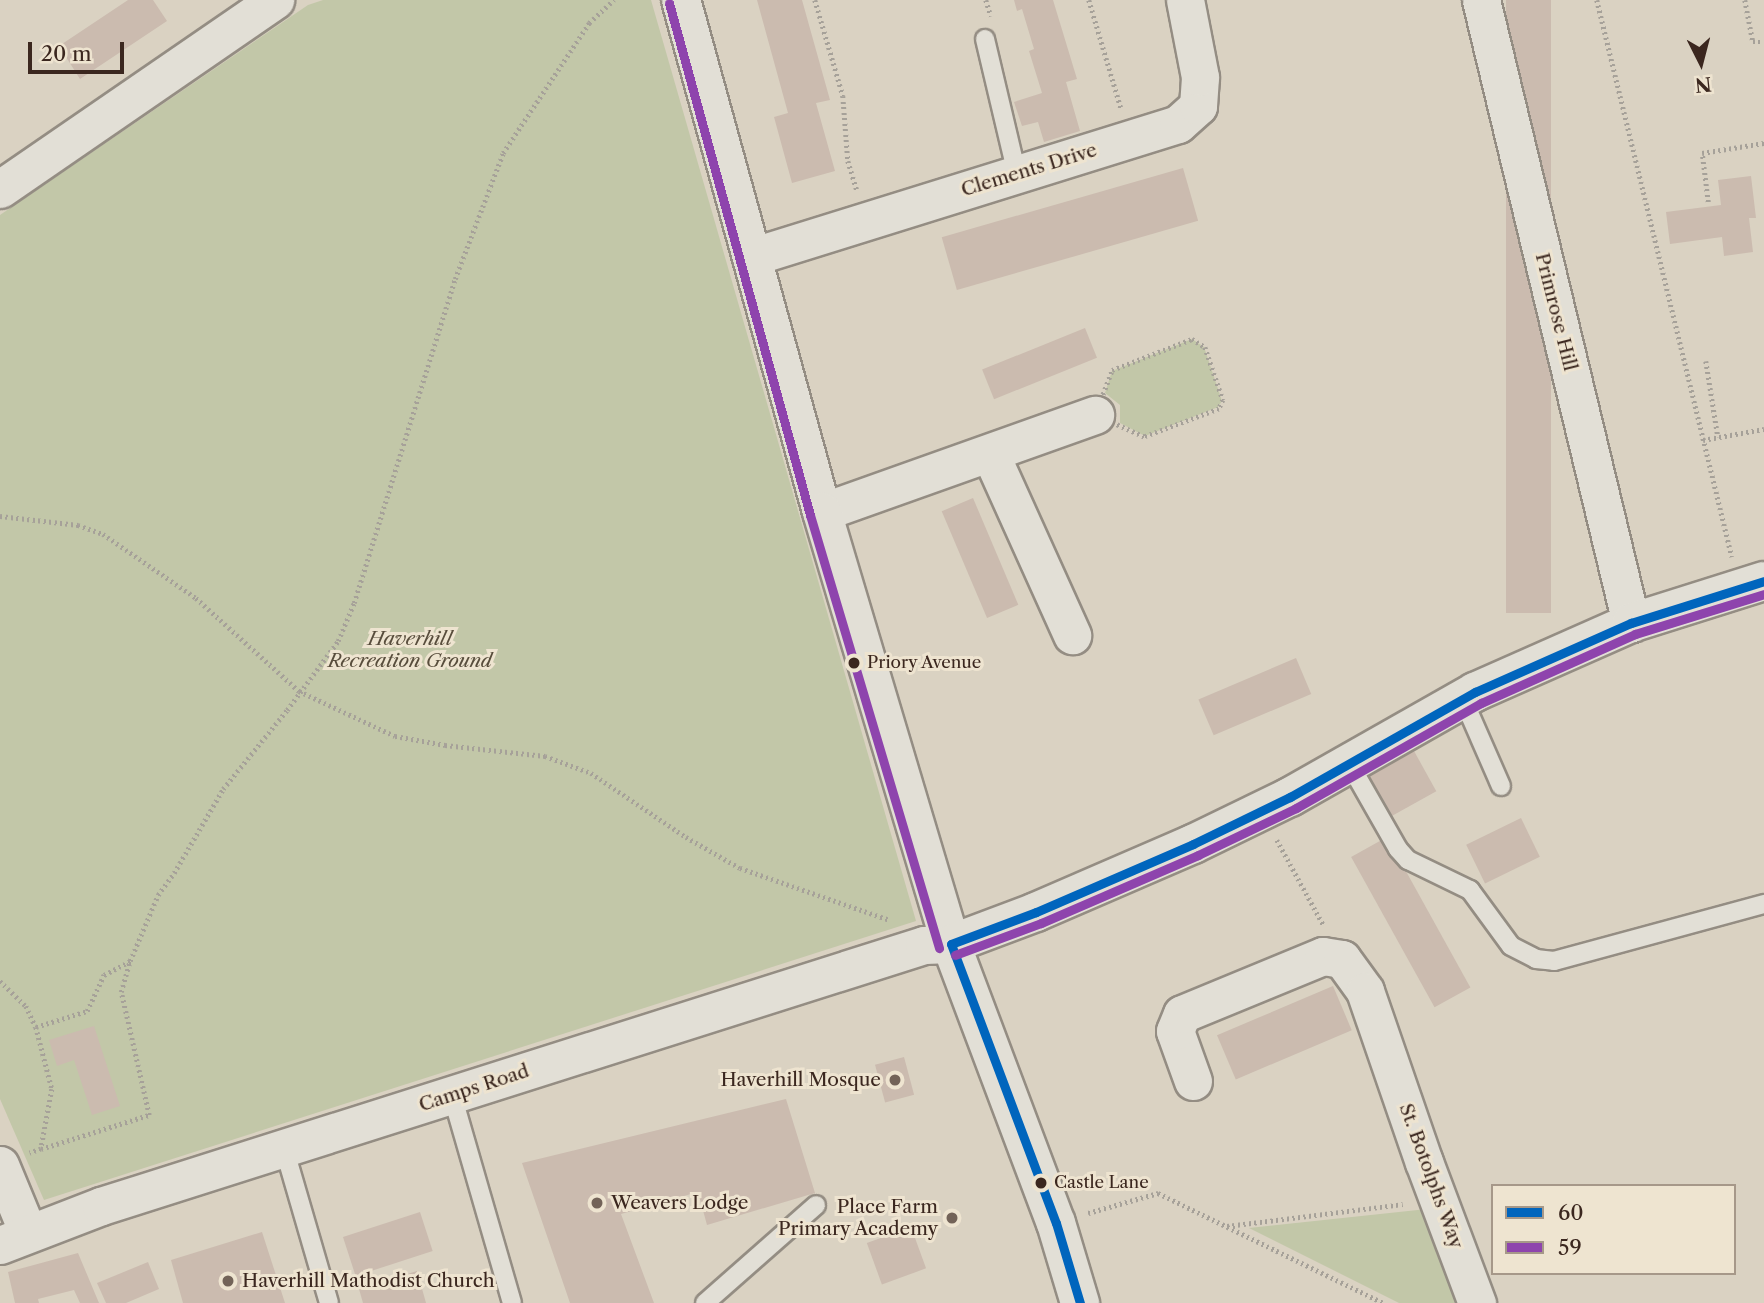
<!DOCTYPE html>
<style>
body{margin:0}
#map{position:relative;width:1764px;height:1303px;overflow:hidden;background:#dad2c2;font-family:"Libre Caslon Text",serif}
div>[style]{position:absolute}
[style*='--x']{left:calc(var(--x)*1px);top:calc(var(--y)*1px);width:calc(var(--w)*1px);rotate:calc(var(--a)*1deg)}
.green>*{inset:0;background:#c2c7a8}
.building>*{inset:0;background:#cbbbaf;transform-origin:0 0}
.path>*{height:4.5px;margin-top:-2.25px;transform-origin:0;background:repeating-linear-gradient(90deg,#a6a199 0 2px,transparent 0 5.5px)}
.roads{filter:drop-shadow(2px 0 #948d83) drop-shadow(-2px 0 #948d83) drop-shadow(0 2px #948d83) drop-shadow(0 -2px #948d83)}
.service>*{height:18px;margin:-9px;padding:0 9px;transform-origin:9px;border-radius:9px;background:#e2dfd6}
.minor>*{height:37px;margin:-18.5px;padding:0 18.5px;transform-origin:18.5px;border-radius:18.5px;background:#e2dfd6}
.tertiary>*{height:38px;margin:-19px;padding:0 19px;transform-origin:19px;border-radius:19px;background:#e2dfd6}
.bus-1>*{height:9px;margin:-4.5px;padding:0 4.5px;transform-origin:4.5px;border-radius:4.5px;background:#0065bd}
.bus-2>*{height:9px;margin:-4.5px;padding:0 4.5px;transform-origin:4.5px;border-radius:4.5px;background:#8e44ad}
.dots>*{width:19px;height:19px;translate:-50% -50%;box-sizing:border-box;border:4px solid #eee4d0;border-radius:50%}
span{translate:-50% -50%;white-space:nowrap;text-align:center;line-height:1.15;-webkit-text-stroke:6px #eee4d0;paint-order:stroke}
.bus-label{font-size:17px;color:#3b271f}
.left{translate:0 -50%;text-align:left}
.street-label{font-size:19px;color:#3b271f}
.park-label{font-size:19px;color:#584d3c;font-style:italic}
.poi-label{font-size:19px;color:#3b271f}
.right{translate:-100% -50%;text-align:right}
.legend{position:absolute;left:1491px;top:1184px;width:245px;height:91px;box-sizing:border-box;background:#eee4d0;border:2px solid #a69889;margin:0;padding:9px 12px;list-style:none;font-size:21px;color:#3b271f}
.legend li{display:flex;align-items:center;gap:14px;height:35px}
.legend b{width:35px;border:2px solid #a69889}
.north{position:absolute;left:1666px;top:28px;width:70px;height:70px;-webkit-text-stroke:5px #eee4d0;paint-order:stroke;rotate:174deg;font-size:19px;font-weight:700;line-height:28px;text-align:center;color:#3b271f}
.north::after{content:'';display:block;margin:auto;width:24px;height:32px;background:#3b271f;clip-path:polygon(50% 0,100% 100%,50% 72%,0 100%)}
.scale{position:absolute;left:28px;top:42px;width:96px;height:32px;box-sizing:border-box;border:4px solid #3b271f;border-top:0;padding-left:9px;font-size:21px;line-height:24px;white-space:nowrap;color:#3b271f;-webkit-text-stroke:5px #eee4d0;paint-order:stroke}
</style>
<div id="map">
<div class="green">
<i style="clip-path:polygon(323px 0,651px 0,916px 921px,44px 1200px,0 1099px,0 215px,308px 5px)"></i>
<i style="clip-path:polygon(1192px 339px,1204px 347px,1222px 401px,1218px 407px,1145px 436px,1120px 423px,1120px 405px,1105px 393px,1112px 371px)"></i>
<i style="clip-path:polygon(1427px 1209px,1463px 1303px,1399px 1303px,1249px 1228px)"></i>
</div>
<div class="building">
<i style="clip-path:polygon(128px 0,153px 0,167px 21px,80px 79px,59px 46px)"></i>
<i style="clip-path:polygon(757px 0,802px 0,830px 100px,816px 103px,835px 171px,792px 183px,774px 117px,788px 113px)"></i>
<i style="clip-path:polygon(1014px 0,1053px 0,1077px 79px,1066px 82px,1080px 131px,1044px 142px,1038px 122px,1022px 126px,1014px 102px,1042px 93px,1029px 51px,1034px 49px,1022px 9px,1017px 11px)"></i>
<i style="left:1506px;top:0;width:45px;height:613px"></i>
<i style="left:1183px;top:168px;width:55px;height:251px;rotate:74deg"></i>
<i style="clip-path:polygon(1751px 176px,1756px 218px,1749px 218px,1753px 252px,1724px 256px,1722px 237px,1670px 244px,1666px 212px,1721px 205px,1718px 180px)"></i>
<i style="left:1085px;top:328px;width:32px;height:111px;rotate:68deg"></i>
<i style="left:973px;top:498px;width:116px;height:34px;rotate:67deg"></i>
<i style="left:1296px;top:658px;width:39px;height:106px;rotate:67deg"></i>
<i style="left:1414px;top:751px;width:46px;height:55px;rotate:61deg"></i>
<i style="left:1521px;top:818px;width:43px;height:61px;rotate:64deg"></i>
<i style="left:1387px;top:837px;width:172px;height:41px;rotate:61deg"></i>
<i style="left:1333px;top:986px;width:48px;height:126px;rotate:67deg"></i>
<i style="clip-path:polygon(94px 1026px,120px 1106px,92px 1115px,74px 1060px,57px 1066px,49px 1040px)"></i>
<i style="left:904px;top:1057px;width:39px;height:30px;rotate:75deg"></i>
<i style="clip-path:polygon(786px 1099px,815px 1193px,707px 1225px,698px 1192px,621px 1214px,654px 1303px,570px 1303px,522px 1163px)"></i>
<i style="left:420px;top:1212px;width:41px;height:81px;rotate:72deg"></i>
<i style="left:911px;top:1227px;width:44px;height:47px;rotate:70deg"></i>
<i style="clip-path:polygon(262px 1232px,285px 1303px,183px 1303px,171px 1260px)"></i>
<i style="clip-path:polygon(78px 1253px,99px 1303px,80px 1303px,74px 1290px,38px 1299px,39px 1303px,15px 1303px,8px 1272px)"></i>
<i style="clip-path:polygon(148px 1262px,159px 1289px,126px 1303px,106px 1303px,97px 1283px)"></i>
<i style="clip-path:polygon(417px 1271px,426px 1303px,363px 1303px,359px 1289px)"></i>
</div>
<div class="path">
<i style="--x:815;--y:0;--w:100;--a:73.7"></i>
<i style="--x:843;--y:96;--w:65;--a:85.6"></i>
<i style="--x:848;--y:161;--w:30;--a:73"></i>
<i style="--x:986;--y:0;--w:17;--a:73"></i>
<i style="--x:1089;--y:0;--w:113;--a:73.5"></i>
<i style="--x:1597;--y:0;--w:573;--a:76.38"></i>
<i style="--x:1745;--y:0;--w:43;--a:79.2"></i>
<i style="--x:1753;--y:42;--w:11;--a:0"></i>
<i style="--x:1708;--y:202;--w:49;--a:-97"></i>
<i style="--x:1702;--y:153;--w:63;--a:-9.2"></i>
<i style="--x:1192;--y:339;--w:15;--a:32"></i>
<i style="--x:1205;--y:347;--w:56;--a:71.2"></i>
<i style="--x:1223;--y:400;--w:10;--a:114"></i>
<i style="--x:1219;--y:409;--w:80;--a:159.5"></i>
<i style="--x:1144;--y:437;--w:54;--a:-155.8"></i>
<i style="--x:1095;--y:415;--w:48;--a:-69.3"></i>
<i style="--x:1112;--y:370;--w:86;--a:-21.2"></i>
<i style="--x:1706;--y:361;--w:77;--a:81"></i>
<i style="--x:1703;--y:440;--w:62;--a:-10.2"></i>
<i style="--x:0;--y:516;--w:79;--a:6.6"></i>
<i style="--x:78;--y:525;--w:27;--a:20"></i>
<i style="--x:103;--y:534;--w:113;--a:34.5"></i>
<i style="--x:196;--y:598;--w:139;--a:42.1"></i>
<i style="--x:299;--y:691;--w:106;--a:25.1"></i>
<i style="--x:395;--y:736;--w:51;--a:10.2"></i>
<i style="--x:445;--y:745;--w:101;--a:6.3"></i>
<i style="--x:545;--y:756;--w:49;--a:20.3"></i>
<i style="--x:591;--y:773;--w:115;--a:34"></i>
<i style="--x:686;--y:837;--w:62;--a:29.9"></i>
<i style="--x:740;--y:868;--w:159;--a:19.1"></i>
<i style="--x:1277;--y:840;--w:96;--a:61.3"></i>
<i style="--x:0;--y:981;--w:36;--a:44"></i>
<i style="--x:26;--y:1006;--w:23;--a:65"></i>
<i style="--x:36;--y:1027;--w:64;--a:75.5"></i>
<i style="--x:52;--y:1089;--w:61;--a:100.4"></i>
<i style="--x:41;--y:1149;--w:12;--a:160"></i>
<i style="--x:36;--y:1027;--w:53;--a:-17.4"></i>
<i style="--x:87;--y:1011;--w:40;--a:-65"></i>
<i style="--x:104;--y:975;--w:30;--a:-28"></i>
<i style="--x:130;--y:961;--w:72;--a:-67"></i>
<i style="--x:158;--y:895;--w:27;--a:-54"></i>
<i style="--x:174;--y:873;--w:97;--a:-59.7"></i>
<i style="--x:223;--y:789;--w:102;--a:-51"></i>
<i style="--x:287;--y:710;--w:86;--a:-53.5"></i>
<i style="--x:338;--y:641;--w:41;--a:-67.2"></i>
<i style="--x:354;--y:603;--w:339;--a:-72.7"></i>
<i style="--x:455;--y:279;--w:135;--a:-69.1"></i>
<i style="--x:503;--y:153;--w:156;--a:-56.5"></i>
<i style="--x:589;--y:23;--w:34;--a:-43"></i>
<i style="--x:41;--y:1149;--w:113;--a:-17.5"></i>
<i style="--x:149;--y:1115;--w:126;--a:-102.8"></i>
<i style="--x:121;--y:992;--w:32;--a:-74"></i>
<i style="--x:1088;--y:1213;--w:73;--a:-15.9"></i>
<i style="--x:1158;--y:1193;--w:251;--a:26"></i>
<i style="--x:1227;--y:1226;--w:177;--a:-7.1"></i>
</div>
<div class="roads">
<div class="service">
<i style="--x:985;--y:39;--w:139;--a:76.7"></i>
<i style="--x:1463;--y:699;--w:95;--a:66.4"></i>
<i style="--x:1349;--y:763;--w:99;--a:60.3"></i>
<i style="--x:1398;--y:849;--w:15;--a:48"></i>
<i style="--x:1408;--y:860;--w:69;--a:25.8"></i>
<i style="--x:1470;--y:890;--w:69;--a:53.8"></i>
<i style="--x:1511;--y:946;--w:28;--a:27"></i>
<i style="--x:1536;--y:959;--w:18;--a:6"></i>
<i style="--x:1554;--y:961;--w:218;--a:-15.2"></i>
<i style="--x:452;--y:1095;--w:216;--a:73.9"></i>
<i style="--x:284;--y:1148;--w:161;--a:73.8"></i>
<i style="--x:705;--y:1303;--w:148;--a:-41.4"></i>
</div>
<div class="minor">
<i style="--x:1481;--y:0;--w:641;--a:76.46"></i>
<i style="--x:0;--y:189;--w:334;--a:-34.5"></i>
<i style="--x:751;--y:257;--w:447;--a:-17.3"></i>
<i style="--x:1178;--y:124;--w:27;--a:-42"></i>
<i style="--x:1198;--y:106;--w:29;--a:-86"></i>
<i style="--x:1200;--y:77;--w:78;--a:-101"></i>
<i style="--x:990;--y:453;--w:200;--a:65.7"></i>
<i style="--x:822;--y:512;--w:290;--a:-19.6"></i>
<i style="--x:1193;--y:1081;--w:53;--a:-109.8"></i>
<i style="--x:1175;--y:1031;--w:18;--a:-68"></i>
<i style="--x:1182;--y:1014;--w:152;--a:-22.4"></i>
<i style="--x:1323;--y:956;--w:19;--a:9"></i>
<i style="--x:1342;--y:959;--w:39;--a:54"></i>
<i style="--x:1365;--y:991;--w:181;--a:71"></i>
<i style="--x:1424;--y:1162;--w:151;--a:69.4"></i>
<i style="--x:0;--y:1165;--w:74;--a:67.6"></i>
<i style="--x:0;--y:1245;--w:108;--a:-21.1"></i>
<i style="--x:101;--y:1206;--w:863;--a:-17.6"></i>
<i style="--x:924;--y:945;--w:27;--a:-2"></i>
</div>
<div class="tertiary">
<i style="--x:681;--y:0;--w:531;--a:74.6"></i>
<i style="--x:822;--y:512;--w:451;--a:73.4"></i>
<i style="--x:951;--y:944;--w:298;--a:69.4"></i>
<i style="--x:1056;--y:1223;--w:84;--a:73.3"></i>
<i style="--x:951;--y:944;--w:91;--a:-20.6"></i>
<i style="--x:1036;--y:912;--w:171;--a:-23.4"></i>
<i style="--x:1193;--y:844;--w:108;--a:-25.9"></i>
<i style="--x:1290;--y:797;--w:213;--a:-29.6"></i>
<i style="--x:1475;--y:692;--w:171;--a:-23.9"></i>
<i style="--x:1631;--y:623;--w:139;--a:-17.5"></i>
</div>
</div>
<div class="bus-1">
<i style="--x:951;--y:944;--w:91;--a:-20.6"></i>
<i style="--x:1036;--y:912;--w:171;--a:-23.4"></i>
<i style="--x:1193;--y:844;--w:108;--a:-25.9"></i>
<i style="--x:1290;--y:797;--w:213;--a:-29.6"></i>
<i style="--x:1475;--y:692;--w:171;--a:-23.9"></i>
<i style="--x:1631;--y:623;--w:139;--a:-17.5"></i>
<i style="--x:951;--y:944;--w:298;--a:69.4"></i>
<i style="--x:1056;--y:1223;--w:84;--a:73.3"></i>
</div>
<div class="bus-2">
<i style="--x:669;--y:3;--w:531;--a:74.6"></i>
<i style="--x:810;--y:515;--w:452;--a:73.4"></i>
<i style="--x:955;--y:955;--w:92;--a:-20.4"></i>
<i style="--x:1041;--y:923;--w:171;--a:-23.4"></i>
<i style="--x:1198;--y:855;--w:109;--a:-25.6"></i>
<i style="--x:1296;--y:808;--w:213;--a:-29.6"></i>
<i style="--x:1481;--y:703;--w:169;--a:-24.1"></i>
<i style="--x:1635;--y:634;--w:135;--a:-17.2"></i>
</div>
<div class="dots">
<i style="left:854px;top:663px;background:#3b271f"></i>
<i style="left:895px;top:1080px;background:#736358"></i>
<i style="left:1041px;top:1183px;background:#3b271f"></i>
<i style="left:597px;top:1203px;background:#736358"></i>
<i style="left:952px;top:1218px;background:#736358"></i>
<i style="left:228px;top:1281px;background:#736358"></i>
</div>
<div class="bus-label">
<span class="left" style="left:867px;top:663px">Priory Avenue</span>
<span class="left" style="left:1054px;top:1183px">Castle Lane</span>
</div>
<div class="street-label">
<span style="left:1029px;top:170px;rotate:-17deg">Clements Drive</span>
<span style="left:1556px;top:312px;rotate:76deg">Primrose Hill</span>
<span style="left:474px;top:1088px;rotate:-18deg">Camps Road</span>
<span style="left:1431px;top:1176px;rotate:70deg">St. Botolphs Way</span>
</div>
<div class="park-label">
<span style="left:410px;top:650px">Haverhill<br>Recreation Ground</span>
</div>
<div class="poi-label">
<span class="right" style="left:881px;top:1080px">Haverhill Mosque</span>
<span class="left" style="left:611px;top:1203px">Weavers Lodge</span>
<span class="right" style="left:938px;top:1218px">Place Farm<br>Primary Academy</span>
<span class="left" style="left:242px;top:1281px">Haverhill Mathodist Church</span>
</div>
<ul class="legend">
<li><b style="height:9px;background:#0065bd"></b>60</li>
<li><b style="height:9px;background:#8e44ad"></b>59</li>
</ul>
<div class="north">N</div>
<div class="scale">20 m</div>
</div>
